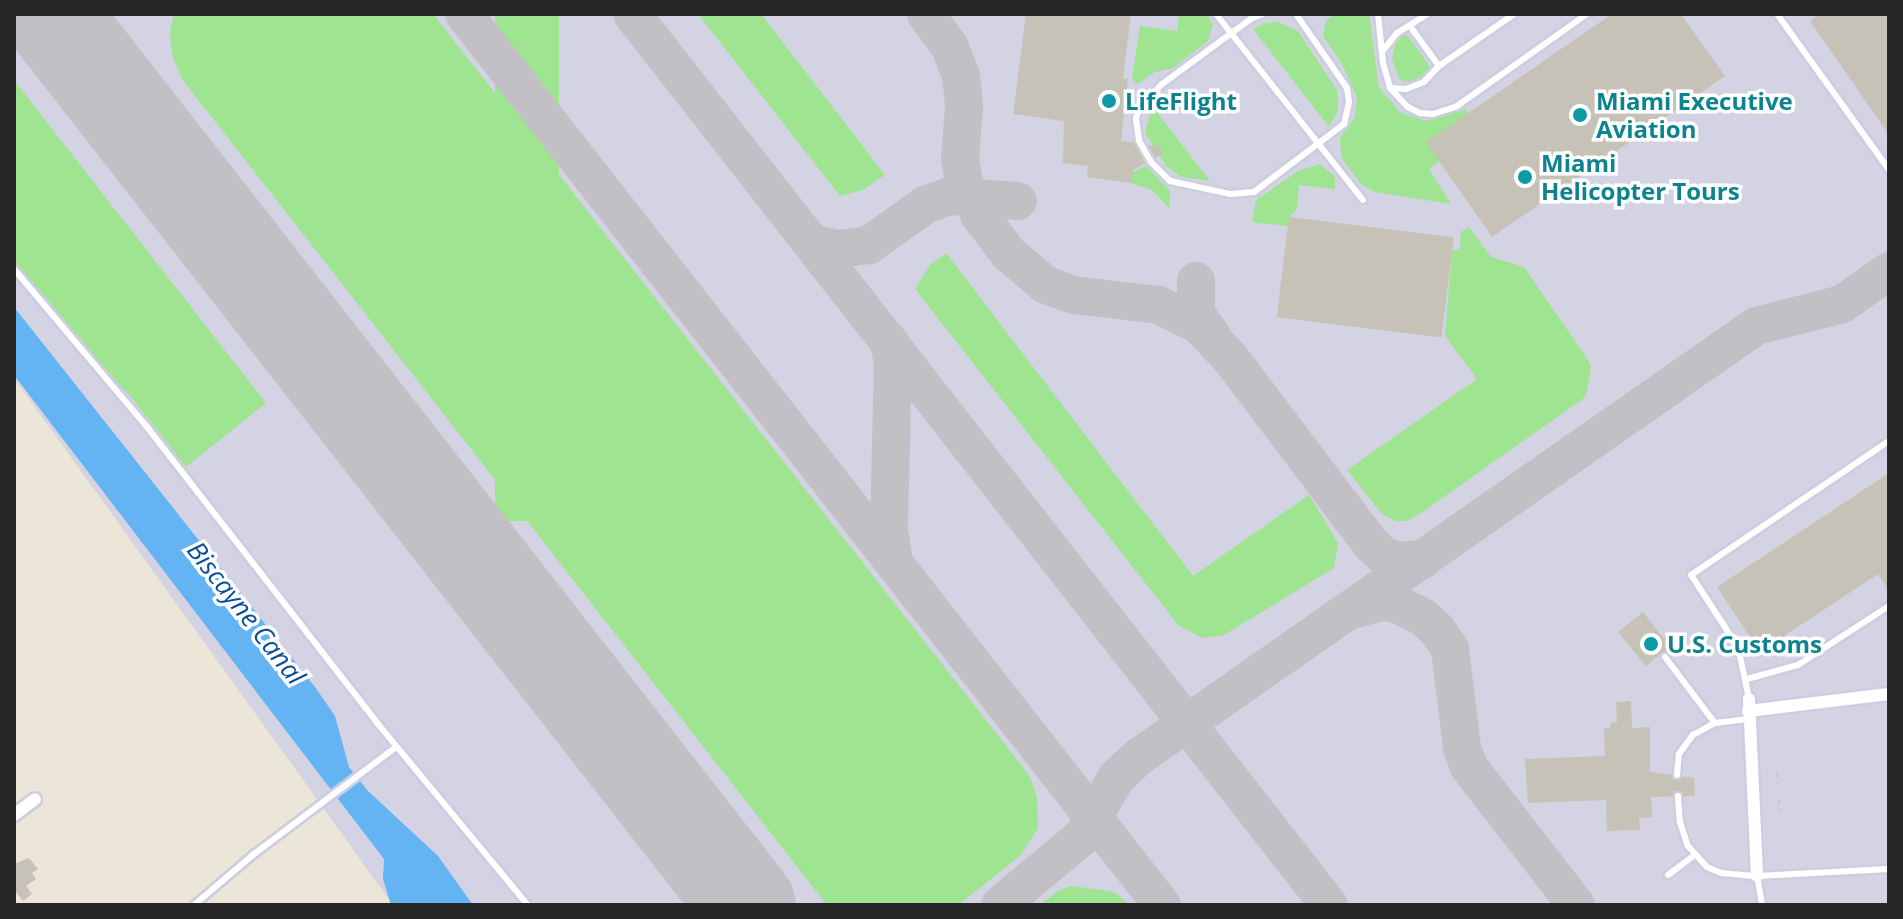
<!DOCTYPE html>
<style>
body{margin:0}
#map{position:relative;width:1903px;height:919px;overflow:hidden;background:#ebe6d7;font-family:"Open Sans",sans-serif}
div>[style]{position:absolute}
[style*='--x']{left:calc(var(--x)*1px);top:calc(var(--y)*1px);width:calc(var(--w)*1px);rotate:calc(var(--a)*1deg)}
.airport>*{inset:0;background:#d3d3e3}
.green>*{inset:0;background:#9ee491;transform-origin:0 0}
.water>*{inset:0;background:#64b3f3}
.taxiway>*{height:38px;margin:-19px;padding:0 19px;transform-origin:19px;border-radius:19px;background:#c3c0c5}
.runway>*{height:98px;margin:-49px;padding:0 49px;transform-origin:49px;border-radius:49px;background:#c3c0c5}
.building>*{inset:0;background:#c6c2b7;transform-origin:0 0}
.path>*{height:3px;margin-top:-1.5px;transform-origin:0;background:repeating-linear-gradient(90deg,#cbcbcb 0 6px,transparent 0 10px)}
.roads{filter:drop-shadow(2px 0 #cdcde1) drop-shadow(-2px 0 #cdcde1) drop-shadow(0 2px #cdcde1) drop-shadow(0 -2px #cdcde1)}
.lane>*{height:6px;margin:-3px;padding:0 3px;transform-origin:3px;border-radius:3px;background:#fff}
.street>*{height:12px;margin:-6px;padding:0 6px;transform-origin:6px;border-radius:6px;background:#fff}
.dots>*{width:22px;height:22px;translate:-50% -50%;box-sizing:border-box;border:4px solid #fff;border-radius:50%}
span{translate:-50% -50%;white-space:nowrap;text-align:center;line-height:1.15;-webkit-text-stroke:7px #fff;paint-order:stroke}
.culture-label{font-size:24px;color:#0d838f;font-weight:700}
.left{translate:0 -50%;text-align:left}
.water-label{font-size:26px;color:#084d9a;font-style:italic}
.frame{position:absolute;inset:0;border:16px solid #272727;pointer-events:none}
</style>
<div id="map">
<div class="airport">
<i style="clip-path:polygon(14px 14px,1889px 14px,1889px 905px,393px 905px,14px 378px)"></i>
</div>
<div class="green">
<i style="clip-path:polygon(174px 14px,433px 14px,1029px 775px,1037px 797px,1038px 828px,1020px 856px,958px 905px,827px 905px,182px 79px,172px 55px,170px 32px)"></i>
<i style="left:495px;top:14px;width:64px;height:507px"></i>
<i style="clip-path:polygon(698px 14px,761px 14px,885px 175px,863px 190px,840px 196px)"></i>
<i style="clip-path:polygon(1179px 14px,1207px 14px,1213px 25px,1208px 41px,1173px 68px,1155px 72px,1137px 84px,1132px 78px,1140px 26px,1177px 31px)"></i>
<i style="clip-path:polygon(1335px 14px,1369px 14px,1379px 87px,1400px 112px,1425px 121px,1466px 109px,1468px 113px,1439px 161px,1429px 169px,1451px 204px,1374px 192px,1361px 184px,1341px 157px,1340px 138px,1355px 117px,1357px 97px,1342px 64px,1323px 36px,1326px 21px)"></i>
<i style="clip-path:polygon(1278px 22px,1298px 31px,1337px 90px,1338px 111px,1329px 127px,1253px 29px,1264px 23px)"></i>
<i style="clip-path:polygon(1402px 35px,1408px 36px,1430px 67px,1421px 77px,1409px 82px,1400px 80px,1392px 59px,1395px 45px)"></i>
<i style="clip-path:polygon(14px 80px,266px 403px,186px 467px,131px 397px,58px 318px,14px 263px)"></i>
<i style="clip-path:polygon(1152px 106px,1210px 181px,1181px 177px,1166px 166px,1145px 133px)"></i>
<i style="clip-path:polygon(1320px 164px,1335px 177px,1335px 189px,1299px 185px,1297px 209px,1289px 217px,1288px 226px,1252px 222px,1256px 200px,1298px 171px)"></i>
<i style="clip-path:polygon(1146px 166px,1170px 191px,1169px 208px,1152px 190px,1131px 183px,1132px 173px)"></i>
<i style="clip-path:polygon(1469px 227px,1491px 257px,1524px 267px,1588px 360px,1591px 367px,1587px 392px,1583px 399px,1421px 513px,1407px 521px,1396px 521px,1382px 514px,1347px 470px,1477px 379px,1445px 336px,1452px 250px,1459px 251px,1461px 232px)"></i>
<i style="clip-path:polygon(946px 253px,1193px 576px,1309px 495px,1338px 543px,1334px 568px,1224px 635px,1202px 638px,1179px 626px,915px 289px,931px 264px)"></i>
<i style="clip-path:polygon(1072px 886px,1114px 892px,1130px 905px,1040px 905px,1059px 890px)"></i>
</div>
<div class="water">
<i style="clip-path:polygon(14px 307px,315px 687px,335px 716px,349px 767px,368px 791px,438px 856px,473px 905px,391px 905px,383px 879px,384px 859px,14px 375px)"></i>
</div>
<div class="taxiway">
<i style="--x:464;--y:14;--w:1132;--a:51.93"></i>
<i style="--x:632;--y:14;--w:1131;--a:51.97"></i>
<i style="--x:926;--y:14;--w:41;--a:54"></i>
<i style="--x:950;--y:47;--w:31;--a:69"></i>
<i style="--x:961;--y:76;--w:31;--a:84"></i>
<i style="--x:964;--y:107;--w:51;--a:94.5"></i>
<i style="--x:960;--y:158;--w:24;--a:81"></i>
<i style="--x:964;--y:182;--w:38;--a:65"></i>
<i style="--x:980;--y:216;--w:48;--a:52.7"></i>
<i style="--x:1009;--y:254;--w:48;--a:40"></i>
<i style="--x:1046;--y:285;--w:29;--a:20"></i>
<i style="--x:1073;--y:295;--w:87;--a:6.6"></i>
<i style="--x:1159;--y:305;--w:45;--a:26.6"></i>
<i style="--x:1199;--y:325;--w:47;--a:46.7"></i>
<i style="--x:1231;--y:359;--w:231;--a:52.9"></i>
<i style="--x:1370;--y:543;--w:18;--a:43"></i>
<i style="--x:1383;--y:555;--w:17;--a:21"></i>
<i style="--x:1399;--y:561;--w:25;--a:-5"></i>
<i style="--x:812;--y:243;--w:27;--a:13"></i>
<i style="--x:838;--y:249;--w:31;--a:-7"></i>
<i style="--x:869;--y:245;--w:69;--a:-35.5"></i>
<i style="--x:925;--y:205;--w:27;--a:-20"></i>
<i style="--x:950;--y:196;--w:68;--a:4.2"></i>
<i style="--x:1196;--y:281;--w:33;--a:90"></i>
<i style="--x:1196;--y:314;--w:27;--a:54"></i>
<i style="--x:888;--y:340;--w:22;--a:77"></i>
<i style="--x:893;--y:361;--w:169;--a:91.4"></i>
<i style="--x:889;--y:530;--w:33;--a:81"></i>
<i style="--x:1352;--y:610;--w:31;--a:-15"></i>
<i style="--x:1382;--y:602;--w:15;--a:8"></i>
<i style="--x:1397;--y:604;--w:29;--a:27"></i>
<i style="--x:1423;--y:617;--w:19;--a:43"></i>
<i style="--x:1437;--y:630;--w:23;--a:56"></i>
<i style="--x:1450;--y:649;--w:100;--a:83.1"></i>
<i style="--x:1462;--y:748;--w:20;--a:70"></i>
<i style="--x:1469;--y:767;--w:175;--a:52.2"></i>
<i style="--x:1000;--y:905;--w:107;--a:-39.7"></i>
<i style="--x:1082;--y:837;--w:68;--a:-60"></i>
<i style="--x:1116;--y:778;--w:33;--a:-43"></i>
<i style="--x:1140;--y:756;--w:751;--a:-34.92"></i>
<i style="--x:1756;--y:326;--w:89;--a:-14.3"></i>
<i style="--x:1842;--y:304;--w:57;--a:-35.1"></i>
</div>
<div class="runway">
<i style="--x:50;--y:14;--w:1131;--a:51.97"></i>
</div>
<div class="building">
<i style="clip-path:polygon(1026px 14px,1131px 14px,1123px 78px,1128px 79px,1121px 141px,1162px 147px,1161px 155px,1133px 170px,1131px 183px,1087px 177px,1088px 166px,1063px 163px,1064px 121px,1013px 114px)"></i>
<i style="clip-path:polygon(1612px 14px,1681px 14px,1725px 76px,1492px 237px,1426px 142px)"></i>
<i style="clip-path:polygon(1820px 14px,1889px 14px,1889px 135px,1810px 21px)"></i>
<i style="left:1289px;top:217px;width:166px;height:101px;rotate:7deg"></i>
<i style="clip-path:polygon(1889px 473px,1889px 591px,1878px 574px,1760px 652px,1717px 587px)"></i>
<i style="clip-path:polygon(1643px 612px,1663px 638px,1667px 635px,1679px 650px,1669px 658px,1664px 652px,1646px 666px,1618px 632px)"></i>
<i style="clip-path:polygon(1631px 701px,1632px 728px,1650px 727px,1650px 772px,1694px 778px,1695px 796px,1651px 797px,1652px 817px,1639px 818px,1640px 830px,1607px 831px,1606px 800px,1528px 803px,1525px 759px,1605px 756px,1604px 728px,1611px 728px,1610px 723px,1617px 722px,1616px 702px)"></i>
<i style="clip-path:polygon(29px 858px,38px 869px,32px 873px,36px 879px,26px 886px,32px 894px,23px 901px,14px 890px,14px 864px)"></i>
</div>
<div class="path">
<i style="--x:1777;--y:771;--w:12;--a:85"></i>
<i style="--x:1779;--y:799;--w:13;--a:90"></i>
</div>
<div class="roads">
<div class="lane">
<i style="--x:1216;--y:14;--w:237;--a:51.7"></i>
<i style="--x:1263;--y:14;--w:12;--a:160"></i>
<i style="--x:1252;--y:18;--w:112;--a:143.7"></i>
<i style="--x:1162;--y:84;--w:33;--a:134"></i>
<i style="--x:1139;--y:108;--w:11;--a:105"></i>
<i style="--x:1136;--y:119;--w:22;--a:82"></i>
<i style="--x:1139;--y:141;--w:24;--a:60"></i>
<i style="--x:1151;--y:162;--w:27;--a:45"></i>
<i style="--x:1170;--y:181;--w:61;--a:12.2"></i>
<i style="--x:1230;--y:194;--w:24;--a:-5"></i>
<i style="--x:1254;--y:192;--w:113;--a:-37.1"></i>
<i style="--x:1344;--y:124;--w:23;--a:-77"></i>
<i style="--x:1349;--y:102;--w:14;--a:-98"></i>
<i style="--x:1347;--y:88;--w:90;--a:-124.6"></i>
<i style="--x:1378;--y:14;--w:49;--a:84.2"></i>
<i style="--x:1383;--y:63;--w:26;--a:74"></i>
<i style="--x:1390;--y:88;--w:26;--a:47"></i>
<i style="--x:1408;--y:107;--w:13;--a:27"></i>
<i style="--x:1420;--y:113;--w:13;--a:4"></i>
<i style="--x:1433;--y:114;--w:25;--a:-18"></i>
<i style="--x:1457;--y:106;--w:159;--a:-35.3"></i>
<i style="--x:1777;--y:14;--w:192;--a:54.3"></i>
<i style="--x:1410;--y:26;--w:49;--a:54.1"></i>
<i style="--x:1382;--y:52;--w:24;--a:-52"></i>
<i style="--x:1397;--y:33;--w:36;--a:-32"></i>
<i style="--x:1391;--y:88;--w:15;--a:4"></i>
<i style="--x:1406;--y:89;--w:19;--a:-21"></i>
<i style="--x:1424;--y:82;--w:22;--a:-47"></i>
<i style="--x:1439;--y:66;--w:91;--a:-34.7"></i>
<i style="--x:14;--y:269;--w:207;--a:49.9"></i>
<i style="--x:147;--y:427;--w:376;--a:52.1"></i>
<i style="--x:378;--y:724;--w:235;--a:50.4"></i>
<i style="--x:1665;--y:657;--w:83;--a:52.9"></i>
<i style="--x:1747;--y:679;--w:53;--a:-15.4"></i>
<i style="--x:1798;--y:665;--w:108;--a:-33"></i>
<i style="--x:1749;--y:698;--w:52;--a:-102.2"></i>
<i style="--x:1738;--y:647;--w:86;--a:-123.1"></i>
<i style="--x:1691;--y:575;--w:239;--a:-34.1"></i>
<i style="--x:1677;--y:775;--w:21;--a:-85"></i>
<i style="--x:1679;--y:754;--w:24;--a:-54"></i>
<i style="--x:1693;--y:735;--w:25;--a:-29"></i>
<i style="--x:1715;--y:723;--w:34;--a:-7"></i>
<i style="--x:1678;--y:796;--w:26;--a:86"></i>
<i style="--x:1680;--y:822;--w:25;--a:72"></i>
<i style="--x:1688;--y:846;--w:28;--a:48"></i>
<i style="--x:1707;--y:867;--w:15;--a:23"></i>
<i style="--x:1721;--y:873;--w:36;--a:5"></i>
<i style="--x:1757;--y:876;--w:132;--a:-3"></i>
<i style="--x:1668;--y:875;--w:34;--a:-37"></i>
<i style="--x:1757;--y:876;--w:29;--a:80"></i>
<i style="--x:194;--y:905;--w:79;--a:-40.4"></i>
<i style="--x:254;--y:854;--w:178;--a:-37"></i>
</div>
<div class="street">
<i style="--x:1749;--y:699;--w:177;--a:87.4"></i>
<i style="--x:1748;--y:711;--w:142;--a:-6.9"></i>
<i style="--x:14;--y:815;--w:26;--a:-37"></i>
</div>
</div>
<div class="dots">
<i style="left:1109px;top:101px;background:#0f9aa8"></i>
<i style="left:1580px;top:115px;background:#0f9aa8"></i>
<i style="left:1525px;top:177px;background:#0f9aa8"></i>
<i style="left:1651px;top:644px;background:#0f9aa8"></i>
</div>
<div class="culture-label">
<span class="left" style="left:1125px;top:101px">LifeFlight</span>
<span class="left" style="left:1596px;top:115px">Miami Executive<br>Aviation</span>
<span class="left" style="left:1541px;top:177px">Miami<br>Helicopter Tours</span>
<span class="left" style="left:1667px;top:644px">U.S. Customs</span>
</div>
<div class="water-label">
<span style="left:246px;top:613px;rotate:52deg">Biscayne Canal</span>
</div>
<div class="frame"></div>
</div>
